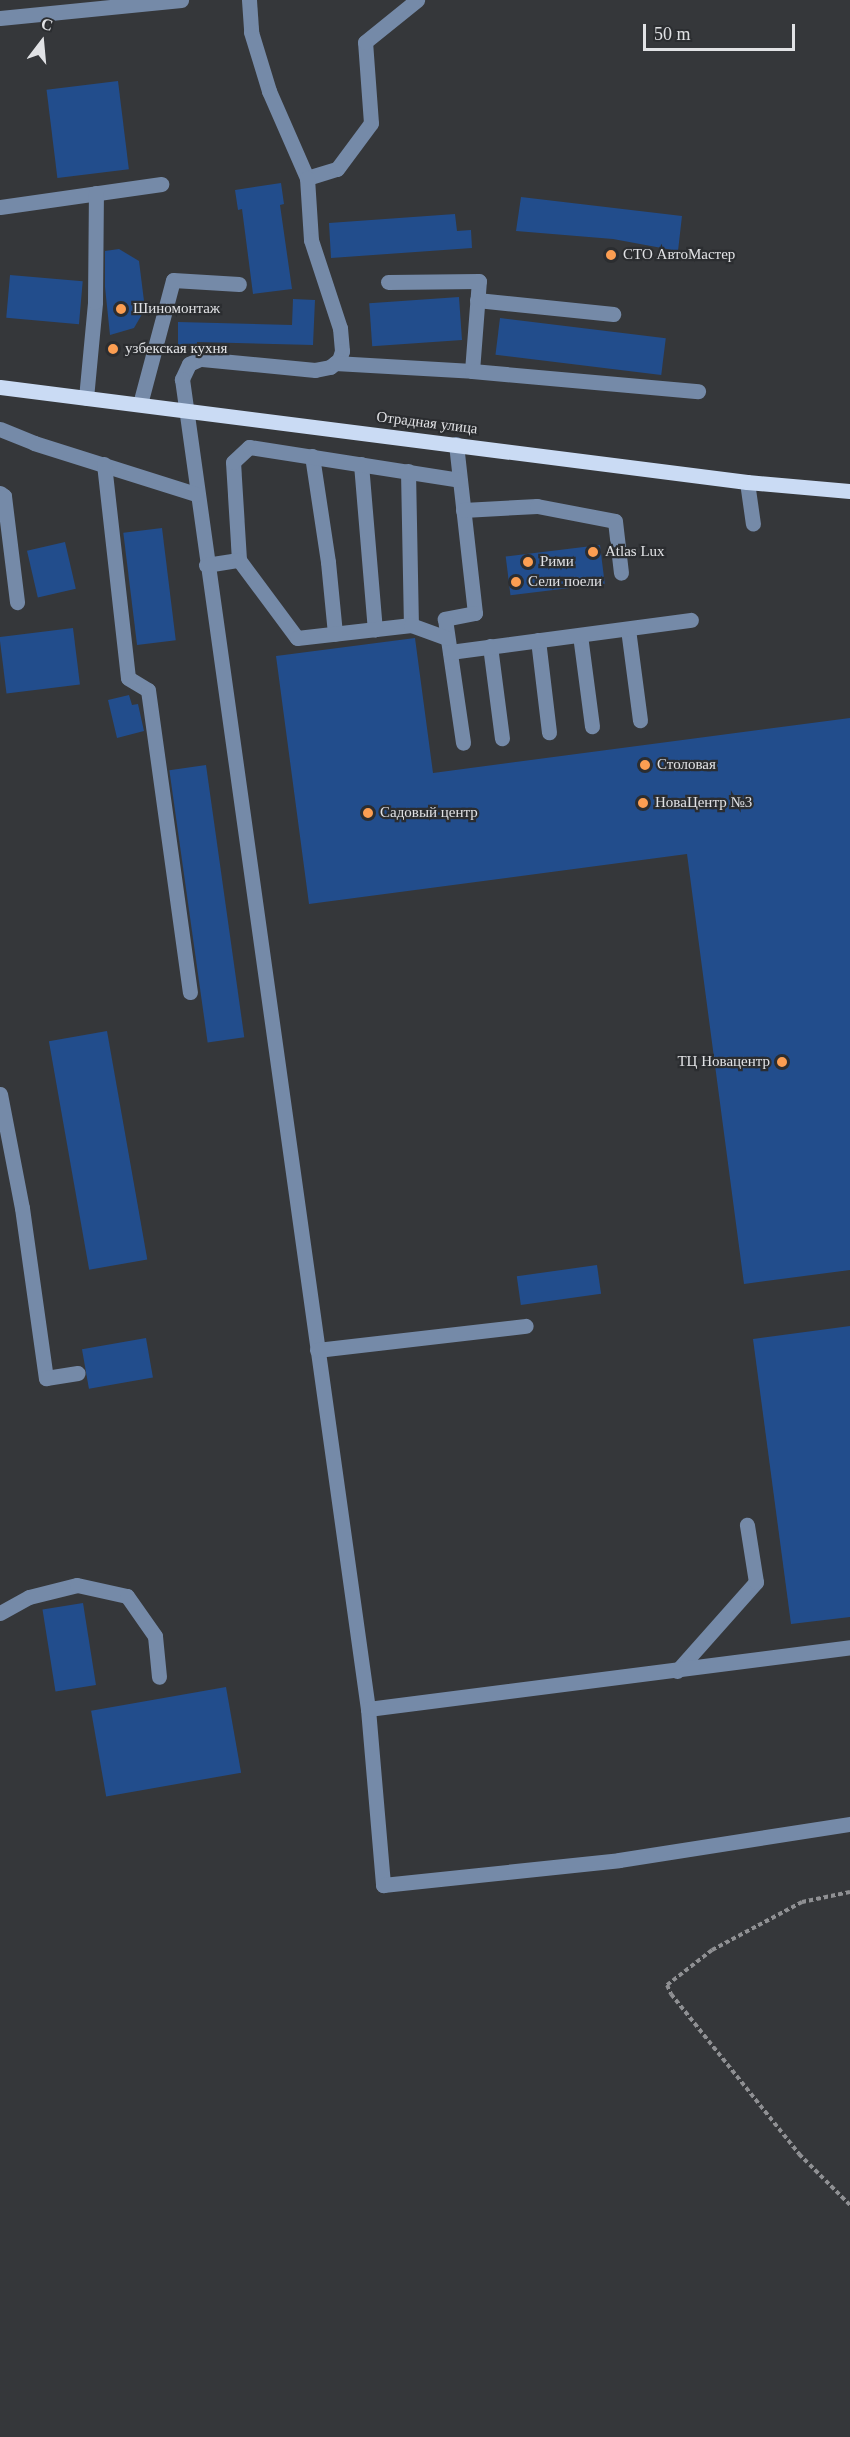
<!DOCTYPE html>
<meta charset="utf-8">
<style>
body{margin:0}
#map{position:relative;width:850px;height:2437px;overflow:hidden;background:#35373a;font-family:"Times New Roman",serif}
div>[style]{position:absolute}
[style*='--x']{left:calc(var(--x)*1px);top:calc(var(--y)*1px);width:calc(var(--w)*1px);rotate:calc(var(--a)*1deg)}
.building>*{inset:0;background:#224d8c;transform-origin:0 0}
.path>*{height:4px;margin-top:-2px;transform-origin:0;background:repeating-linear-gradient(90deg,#8f9093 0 4.5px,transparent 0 7.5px)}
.minor>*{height:15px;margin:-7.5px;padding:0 7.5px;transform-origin:7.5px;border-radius:7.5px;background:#758aa8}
.major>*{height:15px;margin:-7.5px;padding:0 7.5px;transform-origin:7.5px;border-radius:7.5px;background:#cadbf4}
.dots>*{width:16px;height:16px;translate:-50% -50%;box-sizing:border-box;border:3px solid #2b2d30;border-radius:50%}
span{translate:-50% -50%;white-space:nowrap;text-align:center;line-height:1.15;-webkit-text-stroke:4.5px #2b2d30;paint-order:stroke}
.poi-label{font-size:15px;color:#e1e2e5}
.left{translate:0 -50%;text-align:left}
.right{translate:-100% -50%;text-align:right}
.street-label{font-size:15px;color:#e1e2e5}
.north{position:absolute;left:12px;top:12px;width:60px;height:60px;-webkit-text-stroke:4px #2b2d30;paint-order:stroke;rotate:16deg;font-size:16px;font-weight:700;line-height:24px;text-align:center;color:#e1e2e5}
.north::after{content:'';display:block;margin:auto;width:21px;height:27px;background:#e1e2e5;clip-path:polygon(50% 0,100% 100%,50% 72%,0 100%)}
.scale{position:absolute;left:643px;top:24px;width:152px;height:27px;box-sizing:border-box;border:3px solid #e1e2e5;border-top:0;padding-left:8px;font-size:18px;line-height:21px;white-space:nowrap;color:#e1e2e5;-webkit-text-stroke:4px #2b2d30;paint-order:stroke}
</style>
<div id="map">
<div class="building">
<i style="left:118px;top:81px;width:89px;height:72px;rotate:83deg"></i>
<i style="clip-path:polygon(281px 183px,284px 204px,280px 205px,292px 289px,253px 294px,242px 209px,238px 210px,235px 190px)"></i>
<i style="clip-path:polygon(521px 197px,682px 216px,678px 251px,613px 239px,516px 231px)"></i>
<i style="clip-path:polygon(455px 214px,457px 231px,471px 230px,472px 248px,331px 258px,329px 223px)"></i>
<i style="clip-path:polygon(119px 249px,139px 261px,145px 309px,134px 328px,110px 335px,105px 287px,105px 251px)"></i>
<i style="left:10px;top:275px;width:73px;height:43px;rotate:5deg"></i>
<i style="left:459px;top:297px;width:43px;height:90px;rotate:86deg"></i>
<i style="clip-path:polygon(293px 299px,315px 300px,313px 345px,197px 342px,197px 347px,178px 346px,178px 322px,292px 325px)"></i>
<i style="left:500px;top:318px;width:167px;height:37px;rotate:7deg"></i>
<i style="left:162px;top:528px;width:113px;height:39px;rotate:83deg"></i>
<i style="left:65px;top:542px;width:48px;height:39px;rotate:77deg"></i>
<i style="left:600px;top:545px;width:39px;height:95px;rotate:83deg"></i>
<i style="left:73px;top:628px;width:57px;height:74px;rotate:83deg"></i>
<i style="clip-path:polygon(415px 638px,433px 773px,850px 718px,850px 1270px,744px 1284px,687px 854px,309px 904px,276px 656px)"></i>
<i style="clip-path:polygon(129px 695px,132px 705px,138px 704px,144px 731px,117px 738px,108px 700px)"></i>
<i style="left:206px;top:765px;width:275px;height:37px;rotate:82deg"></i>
<i style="left:107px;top:1031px;width:232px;height:59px;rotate:80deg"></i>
<i style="left:597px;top:1265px;width:29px;height:81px;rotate:82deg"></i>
<i style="clip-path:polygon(850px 1326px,850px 1617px,791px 1624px,753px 1339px)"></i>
<i style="left:146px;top:1338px;width:40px;height:65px;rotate:80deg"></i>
<i style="left:83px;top:1603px;width:83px;height:41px;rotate:81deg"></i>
<i style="left:226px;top:1687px;width:87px;height:137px;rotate:80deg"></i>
</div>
<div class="path">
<i style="--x:850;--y:1892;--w:49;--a:168.2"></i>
<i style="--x:802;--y:1902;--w:102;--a:151.9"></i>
<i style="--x:712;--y:1950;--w:57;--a:142.1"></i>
<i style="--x:667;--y:1985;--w:10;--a:66"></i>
<i style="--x:671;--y:1994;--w:205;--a:51.3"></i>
<i style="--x:799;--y:2154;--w:72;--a:45"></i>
</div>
<div class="minor">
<i style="--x:249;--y:0;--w:32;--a:86"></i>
<i style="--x:251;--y:32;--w:62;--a:73"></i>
<i style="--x:269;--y:91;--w:95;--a:66.4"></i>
<i style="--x:307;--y:178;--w:31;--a:-17"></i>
<i style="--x:337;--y:169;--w:57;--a:-53.5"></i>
<i style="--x:371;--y:123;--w:81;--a:-94.2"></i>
<i style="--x:365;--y:42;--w:67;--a:-38.9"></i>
<i style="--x:0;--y:18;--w:182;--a:-5.7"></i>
<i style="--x:307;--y:178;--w:62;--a:86.3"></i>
<i style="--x:311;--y:240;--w:93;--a:71.8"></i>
<i style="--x:340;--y:328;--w:23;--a:85"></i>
<i style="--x:342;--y:351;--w:9;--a:108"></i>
<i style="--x:339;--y:360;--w:11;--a:142"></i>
<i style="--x:330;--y:367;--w:15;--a:169"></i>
<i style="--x:315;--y:370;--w:116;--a:-174.5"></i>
<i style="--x:200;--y:359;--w:12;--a:156"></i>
<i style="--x:189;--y:364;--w:17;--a:115"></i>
<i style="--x:182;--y:379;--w:1343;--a:82.04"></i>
<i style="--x:368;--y:1709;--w:177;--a:85.1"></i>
<i style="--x:383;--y:1885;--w:237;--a:-6"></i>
<i style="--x:619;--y:1860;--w:234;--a:-8.9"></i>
<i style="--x:0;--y:207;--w:163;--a:-8.1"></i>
<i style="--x:477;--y:300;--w:137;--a:5.9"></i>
<i style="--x:335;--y:363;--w:137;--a:3.3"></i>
<i style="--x:472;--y:371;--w:90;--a:-85.6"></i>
<i style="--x:479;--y:281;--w:91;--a:179.4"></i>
<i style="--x:472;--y:371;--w:227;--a:5.1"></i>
<i style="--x:86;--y:398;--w:96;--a:-84.6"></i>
<i style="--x:95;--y:302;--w:109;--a:-89.5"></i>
<i style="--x:140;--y:404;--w:128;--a:-75.1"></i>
<i style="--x:173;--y:280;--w:66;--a:3.5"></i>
<i style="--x:0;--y:429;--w:37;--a:22"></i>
<i style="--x:34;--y:443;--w:170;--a:17.5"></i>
<i style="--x:456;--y:444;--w:170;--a:83.6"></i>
<i style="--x:475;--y:613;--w:31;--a:169"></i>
<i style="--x:445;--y:619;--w:125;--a:81.7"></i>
<i style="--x:312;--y:456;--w:107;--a:81.4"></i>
<i style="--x:328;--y:562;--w:72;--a:84.4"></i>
<i style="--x:104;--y:464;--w:215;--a:83.6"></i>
<i style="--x:128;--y:678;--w:23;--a:31"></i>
<i style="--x:148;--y:690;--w:305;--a:82.1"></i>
<i style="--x:361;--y:464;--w:166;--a:85.2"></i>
<i style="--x:408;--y:471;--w:154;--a:88.9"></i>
<i style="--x:747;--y:482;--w:42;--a:81.9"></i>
<i style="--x:0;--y:493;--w:5;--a:37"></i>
<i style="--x:4;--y:496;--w:107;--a:83"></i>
<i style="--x:463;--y:510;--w:74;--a:-3.1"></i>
<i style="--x:537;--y:506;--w:79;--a:10.9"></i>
<i style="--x:615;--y:521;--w:52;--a:83.4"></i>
<i style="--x:239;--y:560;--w:98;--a:-93.5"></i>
<i style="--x:233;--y:462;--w:22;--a:-43"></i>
<i style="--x:249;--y:447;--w:213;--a:8.9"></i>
<i style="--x:206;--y:565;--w:33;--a:-9"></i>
<i style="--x:239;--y:560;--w:97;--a:53.4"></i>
<i style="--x:297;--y:638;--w:115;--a:-6.5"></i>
<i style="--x:411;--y:625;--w:38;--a:20"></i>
<i style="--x:628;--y:629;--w:92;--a:82.5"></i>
<i style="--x:580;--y:635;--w:92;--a:82.5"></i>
<i style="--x:538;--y:640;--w:93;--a:83.2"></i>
<i style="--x:490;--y:646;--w:93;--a:82.6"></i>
<i style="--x:450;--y:652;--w:243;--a:-7.6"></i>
<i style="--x:0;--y:1094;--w:116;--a:79.1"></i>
<i style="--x:22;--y:1208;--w:172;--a:82"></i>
<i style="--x:46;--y:1378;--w:32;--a:-9"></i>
<i style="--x:317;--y:1350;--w:210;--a:-6.6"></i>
<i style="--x:0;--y:1613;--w:33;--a:-29"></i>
<i style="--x:29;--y:1597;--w:49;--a:-14"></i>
<i style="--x:77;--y:1585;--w:51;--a:12.4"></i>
<i style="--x:127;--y:1596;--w:49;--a:55"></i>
<i style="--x:155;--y:1636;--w:41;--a:84.4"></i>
<i style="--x:677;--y:1671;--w:119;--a:-48.4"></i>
<i style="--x:756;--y:1582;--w:58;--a:-99"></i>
<i style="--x:368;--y:1709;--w:486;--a:-7.3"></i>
</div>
<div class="major">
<i style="--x:0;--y:387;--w:753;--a:7.25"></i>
<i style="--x:747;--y:482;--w:103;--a:5"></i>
</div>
<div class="dots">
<i style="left:611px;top:255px;background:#fc9e52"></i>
<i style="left:121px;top:309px;background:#fc9e52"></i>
<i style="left:113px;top:349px;background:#fc9e52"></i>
<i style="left:593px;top:552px;background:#fc9e52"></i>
<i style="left:528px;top:562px;background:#fc9e52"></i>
<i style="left:516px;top:582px;background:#fc9e52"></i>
<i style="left:645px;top:765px;background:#fc9e52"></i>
<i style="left:643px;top:803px;background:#fc9e52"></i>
<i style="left:368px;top:813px;background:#fc9e52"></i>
<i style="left:782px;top:1062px;background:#fc9e52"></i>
</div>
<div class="poi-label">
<span class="left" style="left:623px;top:255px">СТО АвтоМастер</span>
<span class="left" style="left:133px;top:309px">Шиномонтаж</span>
<span class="left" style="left:125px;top:349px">узбекская кухня</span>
<span class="left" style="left:605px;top:552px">Atlas Lux</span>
<span class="left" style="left:540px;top:562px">Рими</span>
<span class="left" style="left:528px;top:582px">Сели поели</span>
<span class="left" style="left:657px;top:765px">Столовая</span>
<span class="left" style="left:655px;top:803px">НоваЦентр №3</span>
<span class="left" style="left:380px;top:813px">Садовый центр</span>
<span class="right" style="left:770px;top:1062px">ТЦ Новацентр</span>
</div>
<div class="street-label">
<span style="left:427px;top:423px;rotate:7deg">Отрадная улица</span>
</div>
<div class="north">С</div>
<div class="scale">50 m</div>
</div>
